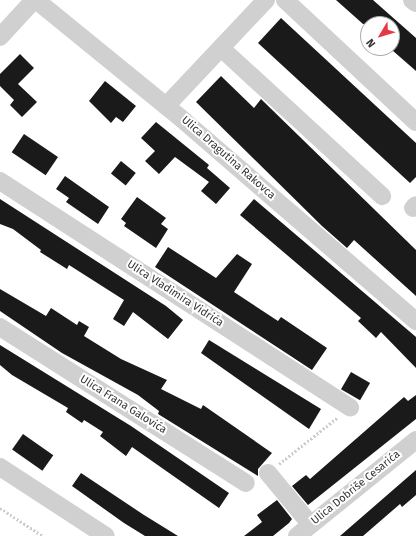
<!DOCTYPE html>
<meta charset="utf-8">
<style>
body{margin:0}
#map{position:relative;width:416px;height:536px;overflow:hidden;background:#fff;font-family:"Fira Sans",sans-serif}
div>[style]{position:absolute}
[style*='--x']{left:calc(var(--x)*1px);top:calc(var(--y)*1px);width:calc(var(--w)*1px);rotate:calc(var(--a)*1deg)}
.building>*{inset:0;background:#1a1a1a;transform-origin:0 0}
.path>*{height:2.5px;margin-top:-1.25px;transform-origin:0;background:repeating-linear-gradient(90deg,#cdcdcd 0 2px,transparent 0 4px)}
.minor>*{height:18px;margin:-9px;padding:0 9px;transform-origin:9px;border-radius:9px;background:#d0d0d0}
span{translate:-50% -50%;white-space:nowrap;text-align:center;line-height:1.15;-webkit-text-stroke:4px #fff;paint-order:stroke}
.street-label{font-size:11px;color:#333}
.north{position:absolute;left:360px;top:16px;width:40px;height:40px;box-sizing:border-box;background:#fff;border:1px solid #adadad;border-radius:50%;rotate:232deg;font-size:11px;font-weight:700;line-height:16px;text-align:center;color:#333}
.north::after{content:'';display:block;margin:auto;width:14px;height:18px;background:#e63946;clip-path:polygon(50% 0,100% 100%,50% 72%,0 100%)}
</style>
<div id="map">
<div class="building">
<i style="clip-path:polygon(336px 0,373px 0,416px 38px,416px 71px,392px 50px,392px 24px,363px 24px)"></i>
<i style="clip-path:polygon(281px 18px,416px 143px,416px 177px,410px 183px,258px 43px)"></i>
<i style="clip-path:polygon(20px 54px,34px 68px,18px 84px,37px 102px,22px 117px,10px 105px,14px 100px,0 86px,0 74px)"></i>
<i style="clip-path:polygon(221px 76px,254px 108px,261px 99px,416px 250px,416px 296px,354px 240px,347px 248px,322px 226px,196px 102px)"></i>
<i style="clip-path:polygon(105px 81px,136px 106px,123px 122px,116px 117px,111px 123px,89px 101px)"></i>
<i style="clip-path:polygon(156px 122px,209px 165px,207px 168px,230px 188px,216px 204px,201px 191px,209px 182px,175px 157px,159px 174px,145px 161px,155px 151px,141px 138px)"></i>
<i style="left:24px;top:134px;width:41px;height:22px;rotate:34deg"></i>
<i style="left:121px;top:161px;width:19px;height:16px;rotate:39deg"></i>
<i style="clip-path:polygon(65px 176px,109px 207px,98px 224px,66px 202px,69px 198px,56px 189px)"></i>
<i style="clip-path:polygon(137px 197px,166px 218px,161px 224px,168px 229px,156px 248px,124px 226px,126px 223px,121px 219px)"></i>
<i style="clip-path:polygon(0 199px,166px 306px,183px 320px,168px 339px,133px 312px,124px 326px,113px 319px,124px 300px,69px 265px,67px 269px,40px 252px,41px 250px,13px 229px,0 224px)"></i>
<i style="clip-path:polygon(254px 199px,416px 337px,416px 368px,381px 332px,376px 338px,358px 321px,361px 318px,240px 215px)"></i>
<i style="clip-path:polygon(168px 247px,216px 278px,237px 254px,252px 264px,234px 292px,278px 321px,281px 317px,327px 348px,312px 370px,155px 267px)"></i>
<i style="clip-path:polygon(0 289px,46px 316px,51px 308px,77px 325px,79px 321px,89px 327px,84px 336px,121px 359px,167px 380px,161px 389px,201px 409px,203px 405px,272px 453px,258px 469px,258px 476px,158px 414px,159px 411px,138px 395px,62px 353px,0 311px)"></i>
<i style="clip-path:polygon(209px 340px,321px 409px,309px 429px,201px 353px)"></i>
<i style="clip-path:polygon(0 345px,131px 426px,229px 493px,219px 508px,132px 447px,126px 456px,100px 436px,103px 432px,84px 420px,82px 423px,66px 412px,68px 408px,12px 375px,0 365px)"></i>
<i style="left:351px;top:372px;width:22px;height:20px;rotate:30deg"></i>
<i style="clip-path:polygon(416px 395px,416px 419px,308px 505px,292px 486px,306px 475px,310px 479px,404px 397px,408px 401px)"></i>
<i style="left:23px;top:434px;width:37px;height:19px;rotate:35deg"></i>
<i style="clip-path:polygon(416px 470px,416px 495px,402px 507px,400px 504px,363px 536px,340px 536px)"></i>
<i style="clip-path:polygon(81px 473px,144px 515px,178px 536px,145px 536px,124px 523px,72px 486px)"></i>
<i style="clip-path:polygon(277px 500px,292px 519px,289px 523px,273px 536px,244px 536px,262px 522px,257px 515px)"></i>
</div>
<div class="path">
<i style="--x:279;--y:464;--w:75;--a:-38.5"></i>
<i style="--x:0;--y:508;--w:51;--a:33.1"></i>
</div>
<div class="minor">
<i style="--x:36;--y:0;--w:190;--a:39.2"></i>
<i style="--x:183;--y:120;--w:308;--a:40.8"></i>
<i style="--x:285;--y:0;--w:179;--a:43"></i>
<i style="--x:412;--y:0;--w:5;--a:37"></i>
<i style="--x:0;--y:37;--w:50;--a:-47.4"></i>
<i style="--x:221;--y:48;--w:219;--a:42.6"></i>
<i style="--x:166;--y:106;--w:146;--a:-46.7"></i>
<i style="--x:0;--y:181;--w:417;--a:32.9"></i>
<i style="--x:413;--y:208;--w:4;--a:-45"></i>
<i style="--x:0;--y:327;--w:291;--a:32.4"></i>
<i style="--x:0;--y:467;--w:126;--a:33.1"></i>
<i style="--x:268;--y:473;--w:67;--a:50.4"></i>
<i style="--x:297;--y:536;--w:153;--a:-38.9"></i>
</div>
<div class="street-label">
<span style="left:228px;top:158px;rotate:41deg">Ulica Dragutina Rakovca</span>
<span style="left:175px;top:294px;rotate:33deg">Ulica Vladimira Vidrića</span>
<span style="left:123px;top:405px;rotate:32deg">Ulica Frana Galovića</span>
<span style="left:356px;top:488px;rotate:-39deg">Ulica Dobriše Cesarića</span>
</div>
<div class="north">N</div>
</div>
